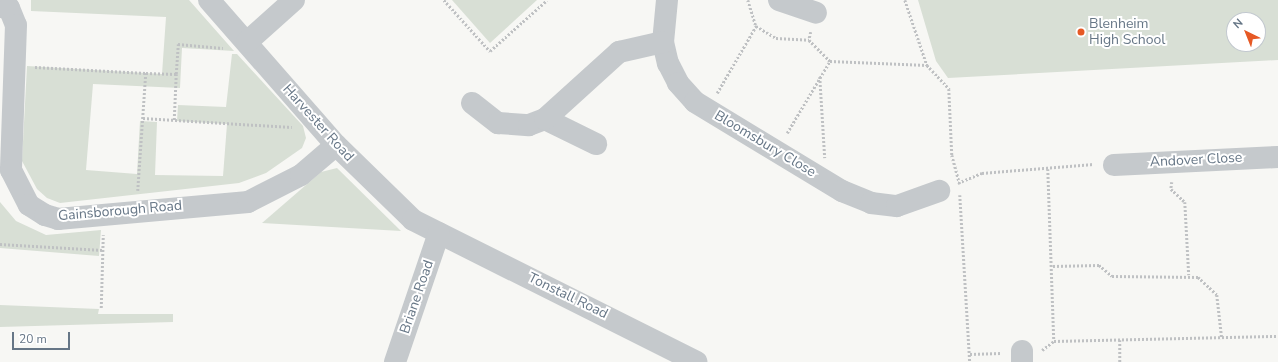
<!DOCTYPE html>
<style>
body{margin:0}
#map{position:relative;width:1278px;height:362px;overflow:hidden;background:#f7f7f4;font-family:"Nunito Sans",sans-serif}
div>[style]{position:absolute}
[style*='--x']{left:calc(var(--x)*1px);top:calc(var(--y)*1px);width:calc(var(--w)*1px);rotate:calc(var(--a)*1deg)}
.green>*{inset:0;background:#d8dfd5}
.path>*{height:2.5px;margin-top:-1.25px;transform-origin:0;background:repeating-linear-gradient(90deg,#bfc1c3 0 2px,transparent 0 4px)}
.minor>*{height:22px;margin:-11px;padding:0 11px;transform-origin:11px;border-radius:11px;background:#c5c9cc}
.dots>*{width:11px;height:11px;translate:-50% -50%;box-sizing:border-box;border:2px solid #fff;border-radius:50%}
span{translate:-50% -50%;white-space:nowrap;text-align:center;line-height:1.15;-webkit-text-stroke:4px #fff;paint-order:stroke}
.poi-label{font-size:14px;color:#667686}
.left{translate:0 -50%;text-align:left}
.street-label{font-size:14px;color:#667686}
.north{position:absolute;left:1226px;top:12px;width:40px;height:40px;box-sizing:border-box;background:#fff;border:1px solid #c2c8cf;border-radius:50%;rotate:317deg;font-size:11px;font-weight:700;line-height:16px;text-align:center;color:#667686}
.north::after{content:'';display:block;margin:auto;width:14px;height:18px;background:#e65925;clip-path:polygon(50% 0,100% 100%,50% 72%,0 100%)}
.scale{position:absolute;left:12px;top:332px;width:58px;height:18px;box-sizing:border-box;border:2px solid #667686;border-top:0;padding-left:5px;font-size:12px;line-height:14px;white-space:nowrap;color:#667686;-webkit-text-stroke:3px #fff;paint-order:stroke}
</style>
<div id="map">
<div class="green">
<i style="clip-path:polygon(31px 0,189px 0,234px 51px,182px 48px,180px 88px,93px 84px,86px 170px,137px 174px,140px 121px,157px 122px,155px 175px,223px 176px,227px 124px,177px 121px,178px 105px,226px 107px,232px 54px,237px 54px,303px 126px,306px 138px,302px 148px,266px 173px,239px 183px,60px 203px,47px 198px,37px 189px,22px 161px,27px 66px,162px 74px,166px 17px,31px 11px)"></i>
<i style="clip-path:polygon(452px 0,537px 0,490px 43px)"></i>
<i style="clip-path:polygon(evenodd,918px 0,1278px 0,1278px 60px,948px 78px,936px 61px,918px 0,1234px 20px,1258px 20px,1258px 44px,1234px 44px,1234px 20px)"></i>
<i style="clip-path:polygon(337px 168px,401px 231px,262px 223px,321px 172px)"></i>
<i style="clip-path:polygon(0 202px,16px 221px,46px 235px,101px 230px,99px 256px,0 248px)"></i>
<i style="clip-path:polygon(0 305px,99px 309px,98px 314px,173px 314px,173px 322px,0 327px)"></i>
</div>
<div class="path">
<i style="--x:444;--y:0;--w:69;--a:48"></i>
<i style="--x:490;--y:51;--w:76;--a:-41.8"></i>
<i style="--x:748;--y:0;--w:27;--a:73"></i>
<i style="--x:756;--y:26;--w:23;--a:31"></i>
<i style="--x:776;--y:38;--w:33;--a:3"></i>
<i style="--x:905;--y:0;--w:69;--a:71.3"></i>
<i style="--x:927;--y:65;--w:33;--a:47"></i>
<i style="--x:949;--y:89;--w:66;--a:87.4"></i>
<i style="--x:952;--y:155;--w:30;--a:75"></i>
<i style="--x:811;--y:32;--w:8;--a:104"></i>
<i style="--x:809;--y:40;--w:30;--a:45"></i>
<i style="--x:35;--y:67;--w:111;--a:3.1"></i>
<i style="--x:146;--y:73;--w:118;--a:93.9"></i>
<i style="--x:146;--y:73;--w:30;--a:2"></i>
<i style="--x:176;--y:74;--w:30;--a:-86"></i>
<i style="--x:178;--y:44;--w:45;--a:5.1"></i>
<i style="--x:820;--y:77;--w:81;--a:86.5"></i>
<i style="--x:717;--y:93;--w:78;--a:-59.8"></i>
<i style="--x:143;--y:118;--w:149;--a:3.5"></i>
<i style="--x:174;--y:120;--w:46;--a:-87.5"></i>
<i style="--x:787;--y:133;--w:84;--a:-59.2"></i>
<i style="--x:830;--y:61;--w:97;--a:2.4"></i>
<i style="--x:1048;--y:169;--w:172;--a:88"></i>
<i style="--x:1172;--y:182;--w:7;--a:98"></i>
<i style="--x:1171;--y:189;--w:19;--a:43"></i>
<i style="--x:1185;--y:202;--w:73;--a:86.9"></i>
<i style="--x:958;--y:183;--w:26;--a:-23"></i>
<i style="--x:982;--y:173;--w:112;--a:-4.6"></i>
<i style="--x:960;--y:195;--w:167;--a:86.6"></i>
<i style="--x:0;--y:244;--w:103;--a:3.3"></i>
<i style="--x:1053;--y:266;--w:46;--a:-1.2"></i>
<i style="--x:1099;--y:265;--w:17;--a:40"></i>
<i style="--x:1112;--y:276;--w:86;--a:0.7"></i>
<i style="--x:1198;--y:277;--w:26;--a:43"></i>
<i style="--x:1217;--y:295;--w:44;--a:83.5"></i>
<i style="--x:101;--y:308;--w:73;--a:-88.4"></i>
<i style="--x:1120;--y:340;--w:22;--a:90"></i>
<i style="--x:1042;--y:350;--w:15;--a:-37"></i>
<i style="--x:1054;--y:341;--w:224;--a:-1.3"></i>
<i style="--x:970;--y:354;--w:31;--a:-2"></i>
</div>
<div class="minor">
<i style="--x:209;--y:0;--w:193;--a:48.8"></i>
<i style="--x:336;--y:145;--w:107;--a:44.2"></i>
<i style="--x:413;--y:220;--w:317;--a:26.6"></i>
<i style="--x:667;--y:0;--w:42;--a:95.4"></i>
<i style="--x:663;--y:42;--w:22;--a:77"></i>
<i style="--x:668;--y:63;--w:22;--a:63"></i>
<i style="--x:678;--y:83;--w:25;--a:48"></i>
<i style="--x:695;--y:102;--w:172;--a:31.2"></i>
<i style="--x:842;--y:191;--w:31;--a:22"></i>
<i style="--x:871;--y:203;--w:26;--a:7"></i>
<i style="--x:897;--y:206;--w:45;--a:-19.7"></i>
<i style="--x:779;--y:0;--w:39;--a:19"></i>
<i style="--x:0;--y:7;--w:9;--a:6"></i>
<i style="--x:9;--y:8;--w:18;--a:68"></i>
<i style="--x:16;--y:25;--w:145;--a:92"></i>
<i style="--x:11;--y:170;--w:39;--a:63"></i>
<i style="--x:29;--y:205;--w:19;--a:32"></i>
<i style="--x:45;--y:215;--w:14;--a:17"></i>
<i style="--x:58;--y:219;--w:191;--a:-5.1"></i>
<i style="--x:248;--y:202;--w:59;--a:-27"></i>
<i style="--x:301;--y:175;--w:46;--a:-40.6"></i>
<i style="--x:247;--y:42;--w:63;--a:-41.8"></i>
<i style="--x:472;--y:103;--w:33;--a:38"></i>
<i style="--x:498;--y:123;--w:31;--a:4"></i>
<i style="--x:529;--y:125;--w:17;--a:-21"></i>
<i style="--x:545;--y:119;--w:57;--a:26.1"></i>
<i style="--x:545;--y:119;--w:100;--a:-42.2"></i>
<i style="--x:619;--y:52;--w:45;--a:-12.8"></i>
<i style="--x:1114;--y:165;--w:164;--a:-2.8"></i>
<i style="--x:1022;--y:351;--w:11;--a:90"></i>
<i style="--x:395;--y:362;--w:136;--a:-71.2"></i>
</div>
<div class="dots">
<i style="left:1081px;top:32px;background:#e65925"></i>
</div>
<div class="poi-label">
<span class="left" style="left:1089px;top:32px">Blenheim<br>High School</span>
</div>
<div class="street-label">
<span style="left:318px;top:123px;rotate:48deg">Harvester Road</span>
<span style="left:765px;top:144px;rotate:31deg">Bloomsbury Close</span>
<span style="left:1196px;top:160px;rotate:-3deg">Andover Close</span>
<span style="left:120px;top:211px;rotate:-5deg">Gainsborough Road</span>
<span style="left:568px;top:296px;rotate:26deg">Tonstall Road</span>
<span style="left:417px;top:297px;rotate:-71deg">Briane Road</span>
</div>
<div class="north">N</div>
<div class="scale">20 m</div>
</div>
